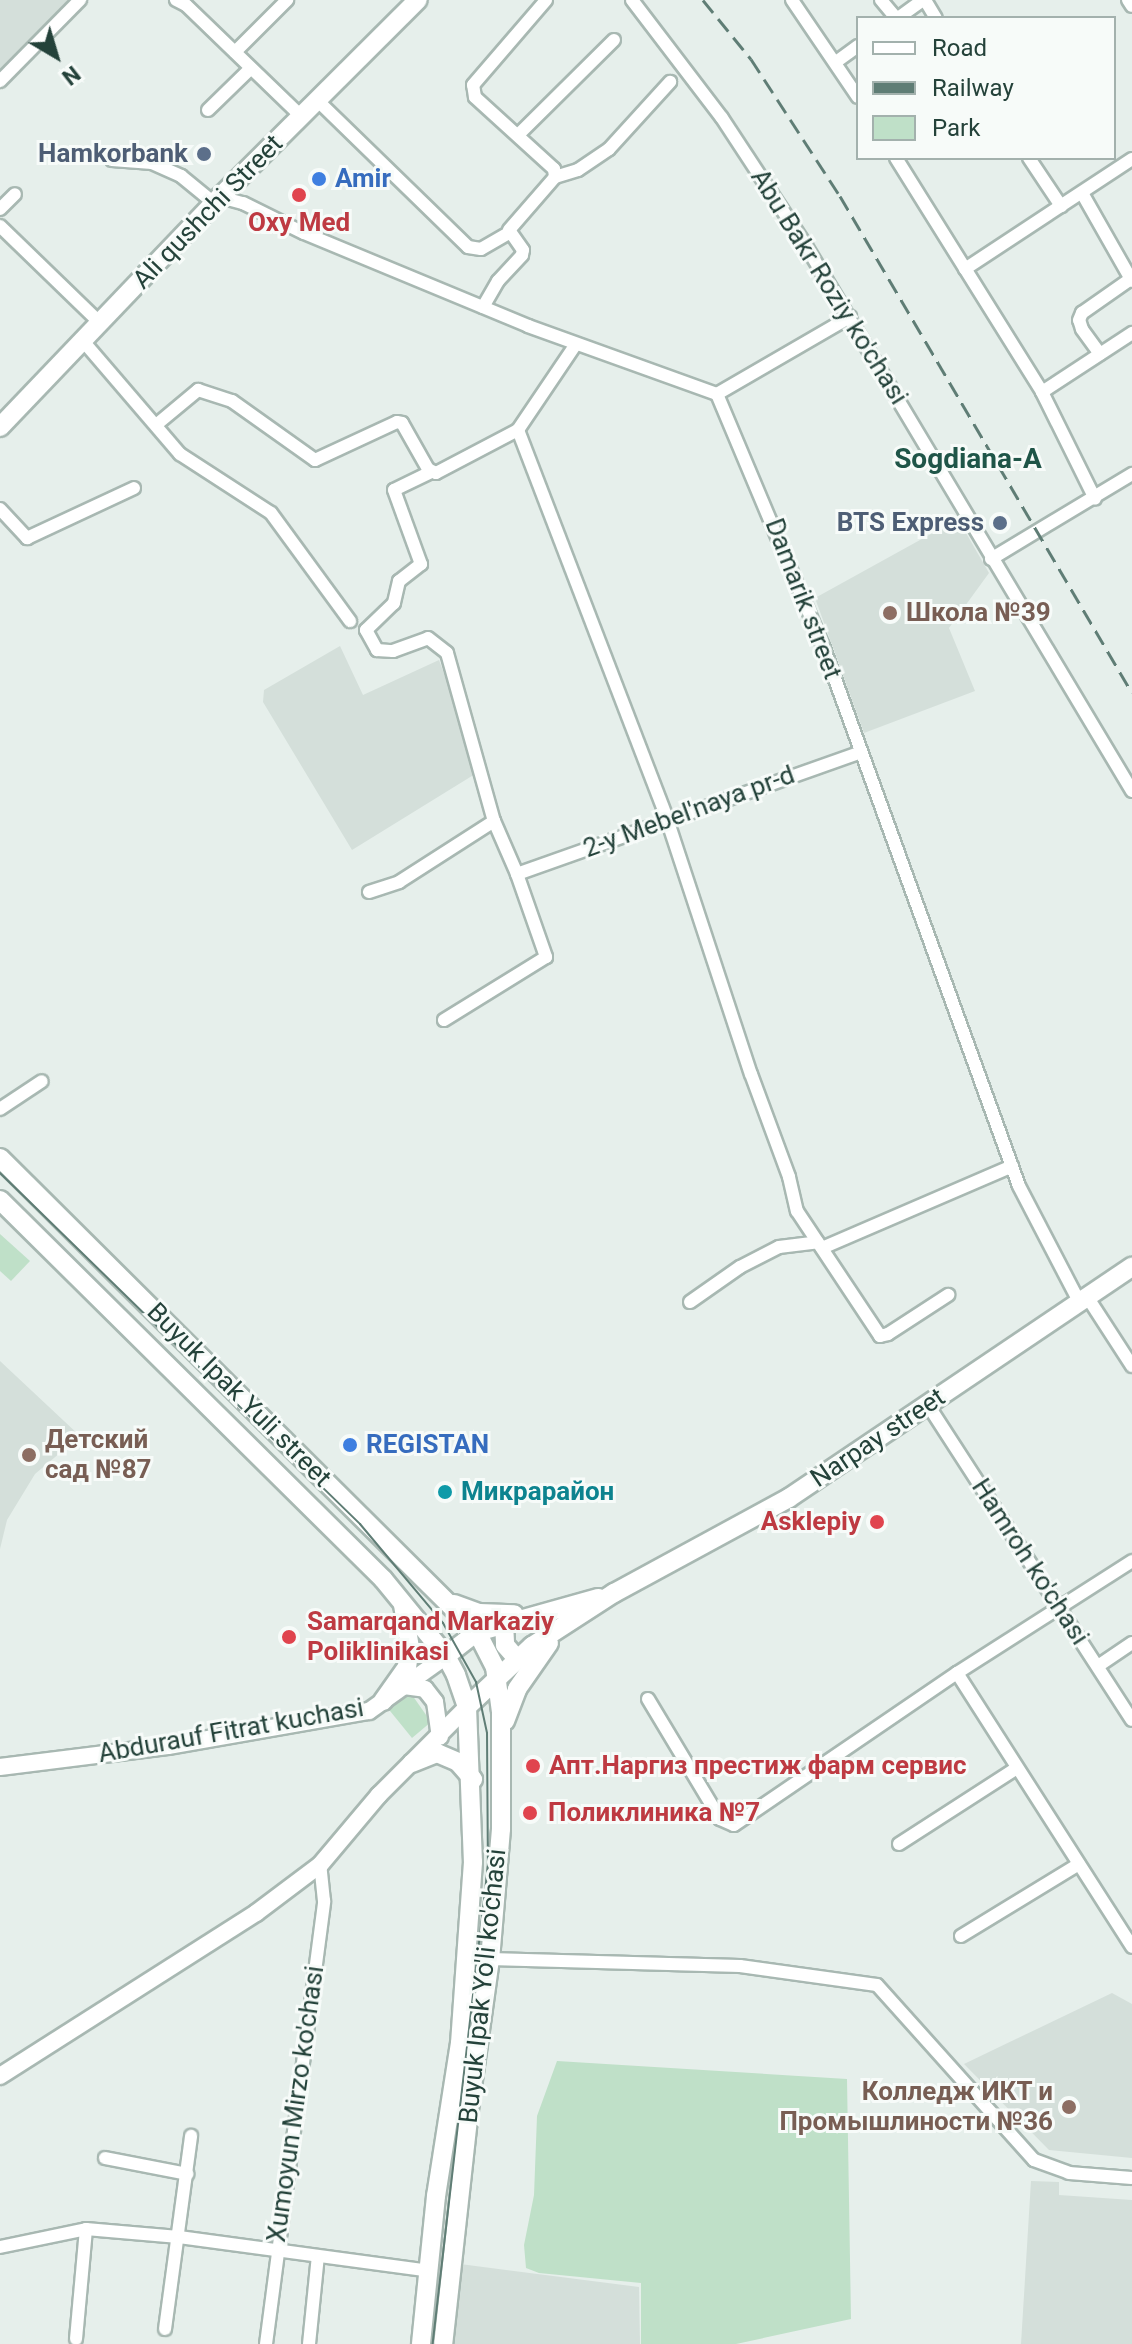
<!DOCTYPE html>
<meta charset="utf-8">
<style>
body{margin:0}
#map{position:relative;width:1132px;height:2344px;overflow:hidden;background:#e6efeb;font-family:Roboto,sans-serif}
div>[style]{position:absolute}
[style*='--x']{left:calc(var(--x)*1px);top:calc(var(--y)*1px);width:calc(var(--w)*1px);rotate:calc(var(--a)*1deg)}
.built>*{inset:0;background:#d4dfda}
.green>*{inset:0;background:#bfe0c8}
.roads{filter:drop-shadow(2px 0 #a8b8b2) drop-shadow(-2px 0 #a8b8b2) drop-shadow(0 2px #a8b8b2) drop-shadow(0 -2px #a8b8b2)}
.minor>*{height:12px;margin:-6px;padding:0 6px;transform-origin:6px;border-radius:6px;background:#fff}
.tertiary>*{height:16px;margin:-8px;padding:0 8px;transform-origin:8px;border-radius:8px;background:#fff}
.secondary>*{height:18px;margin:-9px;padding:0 9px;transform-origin:9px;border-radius:9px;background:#fff}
.tram>*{height:2px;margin:-1px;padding:0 1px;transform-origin:1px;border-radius:1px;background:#5f7d75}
.rail>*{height:3px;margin-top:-1.5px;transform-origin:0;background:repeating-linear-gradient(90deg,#5f7d75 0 16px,transparent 0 24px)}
.dots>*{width:22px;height:22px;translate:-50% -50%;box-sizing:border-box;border:4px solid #f7fbf9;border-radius:50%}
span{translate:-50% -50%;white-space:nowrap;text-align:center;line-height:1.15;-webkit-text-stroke:6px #f7fbf9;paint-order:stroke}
.service-label{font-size:26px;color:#4e5e75;font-weight:700}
.right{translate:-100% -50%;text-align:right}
.shop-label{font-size:26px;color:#366cbe;font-weight:700}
.left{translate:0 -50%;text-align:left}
.street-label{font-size:26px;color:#24423a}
.health-label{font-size:26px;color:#be3a42;font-weight:700}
.education-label{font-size:26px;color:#785e54;font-weight:700}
.culture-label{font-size:26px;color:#0d838f;font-weight:700}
.neighbourhood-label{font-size:28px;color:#1f5548;font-weight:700}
.legend{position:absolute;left:856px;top:16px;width:260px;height:144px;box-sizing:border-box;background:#f7fbf9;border:2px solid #a3b1ad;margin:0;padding:10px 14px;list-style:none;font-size:24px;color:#24423a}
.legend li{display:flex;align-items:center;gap:16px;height:40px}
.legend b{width:40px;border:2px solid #a3b1ad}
.north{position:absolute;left:16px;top:16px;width:80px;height:80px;-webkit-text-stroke:6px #f7fbf9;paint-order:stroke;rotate:142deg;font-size:22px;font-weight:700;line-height:32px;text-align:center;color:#24423a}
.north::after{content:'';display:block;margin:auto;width:28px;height:36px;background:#24423a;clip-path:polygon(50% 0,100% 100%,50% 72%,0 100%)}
</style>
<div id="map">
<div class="built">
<i style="clip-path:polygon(0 0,68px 0,0 69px)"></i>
<i style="clip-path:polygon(958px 519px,989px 573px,949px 628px,975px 691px,864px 733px,815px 598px)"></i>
<i style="clip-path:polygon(340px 646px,363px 695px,439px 660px,480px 771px,352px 850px,263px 702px,264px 690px)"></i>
<i style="clip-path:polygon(0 1361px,80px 1436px,35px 1474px,7px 1520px,0 1549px)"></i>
<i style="clip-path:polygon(1112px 1993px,1132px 2004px,1132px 2158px,1049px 2150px,964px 2064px)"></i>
<i style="clip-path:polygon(1031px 2181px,1059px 2182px,1059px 2195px,1132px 2200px,1132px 2344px,1021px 2344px)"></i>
<i style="clip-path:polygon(460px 2264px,639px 2287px,640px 2344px,452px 2344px)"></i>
</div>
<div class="green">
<i style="clip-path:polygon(0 1234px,30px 1261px,11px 1281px,0 1271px)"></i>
<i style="clip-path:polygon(410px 1692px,431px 1722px,412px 1738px,386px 1706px)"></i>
<i style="clip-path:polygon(557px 2061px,847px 2079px,851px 2319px,736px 2344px,641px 2344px,641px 2283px,539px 2273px,526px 2268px,524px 2245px,534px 2195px,537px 2116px)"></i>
</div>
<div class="roads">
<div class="minor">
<i style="--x:176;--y:0;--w:11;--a:27"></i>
<i style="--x:186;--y:5;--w:160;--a:44"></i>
<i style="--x:632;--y:0;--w:148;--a:52.7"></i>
<i style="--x:722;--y:118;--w:153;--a:56.7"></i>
<i style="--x:806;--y:246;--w:635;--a:59.11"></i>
<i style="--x:792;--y:0;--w:117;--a:55.8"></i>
<i style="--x:881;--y:0;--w:23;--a:50"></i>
<i style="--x:925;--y:0;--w:21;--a:59"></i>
<i style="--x:1128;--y:0;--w:7;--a:56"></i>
<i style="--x:898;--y:18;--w:31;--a:-36"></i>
<i style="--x:235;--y:52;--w:74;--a:-45"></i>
<i style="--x:836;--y:62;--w:27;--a:-36"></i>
<i style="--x:0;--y:81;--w:114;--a:-45.4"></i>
<i style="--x:317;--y:100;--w:211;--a:44.2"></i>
<i style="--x:468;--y:247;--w:13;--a:9"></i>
<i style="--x:481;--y:249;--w:32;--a:-30"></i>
<i style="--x:208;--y:110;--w:60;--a:-44.3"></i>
<i style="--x:518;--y:135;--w:135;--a:-44.7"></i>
<i style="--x:896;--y:158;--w:276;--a:58"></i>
<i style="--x:1042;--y:392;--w:119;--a:63.6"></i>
<i style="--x:1029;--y:158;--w:58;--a:56.3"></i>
<i style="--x:112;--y:160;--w:40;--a:4.3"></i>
<i style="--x:152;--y:163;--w:32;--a:24"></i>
<i style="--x:181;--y:176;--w:43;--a:39.3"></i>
<i style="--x:555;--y:177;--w:24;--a:-17"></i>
<i style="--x:578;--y:170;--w:37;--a:-34"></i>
<i style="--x:609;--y:149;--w:91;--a:-47.7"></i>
<i style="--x:1082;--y:193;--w:101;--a:60.4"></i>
<i style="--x:220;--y:197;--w:24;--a:15"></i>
<i style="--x:243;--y:203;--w:68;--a:26.2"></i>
<i style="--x:304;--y:233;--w:243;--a:22.5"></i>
<i style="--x:528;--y:326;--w:201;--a:19.8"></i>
<i style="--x:717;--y:394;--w:273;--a:67.2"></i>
<i style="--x:823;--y:646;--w:574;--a:70.05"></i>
<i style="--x:1019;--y:1186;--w:132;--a:62.5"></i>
<i style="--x:0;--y:209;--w:21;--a:-45"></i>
<i style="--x:0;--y:226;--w:139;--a:44.1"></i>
<i style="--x:965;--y:269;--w:200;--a:-33.4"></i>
<i style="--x:483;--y:307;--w:30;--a:-60"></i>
<i style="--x:498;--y:281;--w:35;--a:-47"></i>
<i style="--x:522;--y:255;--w:5;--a:-79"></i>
<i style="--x:523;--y:250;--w:24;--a:-125"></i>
<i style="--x:509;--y:230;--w:70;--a:-49"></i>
<i style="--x:555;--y:177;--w:8;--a:-97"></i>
<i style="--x:554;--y:169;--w:107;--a:-137.7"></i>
<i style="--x:475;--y:97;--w:12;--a:-99"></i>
<i style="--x:473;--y:85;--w:112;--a:-49.3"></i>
<i style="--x:83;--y:341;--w:149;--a:49.4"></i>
<i style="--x:180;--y:454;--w:108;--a:33"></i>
<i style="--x:271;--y:513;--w:134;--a:53.8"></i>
<i style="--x:576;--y:344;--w:104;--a:124"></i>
<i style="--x:518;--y:430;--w:417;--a:69"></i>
<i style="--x:667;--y:819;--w:268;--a:71.8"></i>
<i style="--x:751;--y:1074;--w:110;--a:69.7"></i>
<i style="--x:789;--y:1177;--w:35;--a:77"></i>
<i style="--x:797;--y:1211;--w:150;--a:56.4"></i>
<i style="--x:880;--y:1336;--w:8;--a:-14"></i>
<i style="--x:888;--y:1334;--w:72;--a:-33"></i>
<i style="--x:1100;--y:354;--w:31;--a:-126"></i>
<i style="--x:1082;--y:329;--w:9;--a:-108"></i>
<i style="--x:1079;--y:320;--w:8;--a:-67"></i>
<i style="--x:1082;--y:313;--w:61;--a:-35"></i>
<i style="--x:1042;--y:392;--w:108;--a:-33.2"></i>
<i style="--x:717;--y:394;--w:154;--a:-30.1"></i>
<i style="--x:156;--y:425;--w:55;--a:-39.8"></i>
<i style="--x:198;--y:390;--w:36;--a:18"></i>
<i style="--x:232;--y:401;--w:102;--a:35.4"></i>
<i style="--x:315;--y:460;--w:90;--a:-24.9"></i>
<i style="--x:397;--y:422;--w:5;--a:11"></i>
<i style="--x:402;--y:423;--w:53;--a:60.5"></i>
<i style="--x:428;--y:469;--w:9;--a:27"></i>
<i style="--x:436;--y:473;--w:93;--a:-27.7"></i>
<i style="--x:431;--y:472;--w:41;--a:154.1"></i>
<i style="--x:394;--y:490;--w:79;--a:70"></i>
<i style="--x:421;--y:564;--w:28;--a:142"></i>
<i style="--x:399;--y:581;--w:23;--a:103"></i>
<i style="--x:394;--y:603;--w:39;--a:136"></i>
<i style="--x:366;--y:630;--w:23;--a:61"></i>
<i style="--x:377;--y:650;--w:16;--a:4"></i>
<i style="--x:393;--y:651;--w:37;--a:-20"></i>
<i style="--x:428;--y:638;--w:24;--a:38"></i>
<i style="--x:447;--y:653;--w:174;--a:74.4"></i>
<i style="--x:494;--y:821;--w:58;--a:66.5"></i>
<i style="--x:517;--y:874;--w:88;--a:70.7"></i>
<i style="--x:546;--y:957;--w:120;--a:148.3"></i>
<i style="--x:0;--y:509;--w:40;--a:47"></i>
<i style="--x:27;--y:538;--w:118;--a:-25"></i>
<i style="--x:991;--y:559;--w:165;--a:-31.1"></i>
<i style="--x:517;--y:874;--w:365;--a:-19.5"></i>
<i style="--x:369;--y:892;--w:32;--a:-18"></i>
<i style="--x:399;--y:882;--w:113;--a:-32.7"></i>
<i style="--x:0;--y:1109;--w:50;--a:-33.7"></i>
<i style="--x:822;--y:1248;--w:207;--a:-23.3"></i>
<i style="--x:1088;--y:1298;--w:81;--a:57.1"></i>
<i style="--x:690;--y:1302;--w:61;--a:-35"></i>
<i style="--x:740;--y:1267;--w:44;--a:-27.1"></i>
<i style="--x:779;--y:1247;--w:39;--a:-7"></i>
<i style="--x:928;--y:1405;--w:375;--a:57.1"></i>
<i style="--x:1098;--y:1666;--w:41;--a:-34.1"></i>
<i style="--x:957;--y:1673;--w:325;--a:57.4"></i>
<i style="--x:648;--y:1699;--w:140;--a:59"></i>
<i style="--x:720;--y:1819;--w:15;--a:23"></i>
<i style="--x:734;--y:1825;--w:270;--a:-34.3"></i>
<i style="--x:957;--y:1673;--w:208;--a:-32.6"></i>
<i style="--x:899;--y:1844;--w:140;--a:-32.8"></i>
<i style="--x:961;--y:1936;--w:138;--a:-31.4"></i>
<i style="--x:490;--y:1959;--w:250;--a:1.6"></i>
<i style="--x:740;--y:1966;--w:138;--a:7.9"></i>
<i style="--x:877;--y:1985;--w:235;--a:48.1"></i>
<i style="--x:1034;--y:2160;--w:37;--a:20"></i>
<i style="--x:1069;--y:2173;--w:63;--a:4.5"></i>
<i style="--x:105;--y:2158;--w:84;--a:11"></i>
<i style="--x:0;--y:2247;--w:88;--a:-11.8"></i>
<i style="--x:86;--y:2229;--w:93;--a:4.9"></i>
<i style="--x:179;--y:2237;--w:253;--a:7.7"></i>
<i style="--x:165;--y:2329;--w:195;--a:-82.3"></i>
<i style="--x:76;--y:2339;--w:110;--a:-84.8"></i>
<i style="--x:266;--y:2344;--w:447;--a:-82.5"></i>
<i style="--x:324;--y:1901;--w:36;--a:-96"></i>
<i style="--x:309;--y:2344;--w:88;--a:-84.2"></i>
</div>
<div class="tertiary">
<i style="--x:404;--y:1686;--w:21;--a:8"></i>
<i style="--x:425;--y:1689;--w:16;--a:52"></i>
<i style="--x:435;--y:1702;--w:35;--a:82"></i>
<i style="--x:0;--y:1767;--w:169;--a:-7.1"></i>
<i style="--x:168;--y:1746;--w:204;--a:-9.9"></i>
<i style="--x:369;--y:1711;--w:95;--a:-35.5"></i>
<i style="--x:0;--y:2076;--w:303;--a:-32.5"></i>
<i style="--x:256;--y:1913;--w:80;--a:-36.9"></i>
<i style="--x:320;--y:1865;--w:92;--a:-49.9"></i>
<i style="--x:379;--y:1795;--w:124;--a:-45"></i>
</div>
<div class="secondary">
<i style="--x:0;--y:427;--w:318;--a:-46.3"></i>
<i style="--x:220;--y:197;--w:279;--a:-44.9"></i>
<i style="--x:0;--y:1158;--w:672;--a:44.82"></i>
<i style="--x:477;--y:1632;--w:39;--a:63"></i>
<i style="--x:495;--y:1667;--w:45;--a:82.4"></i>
<i style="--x:501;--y:1712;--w:117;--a:90"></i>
<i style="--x:501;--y:1829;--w:130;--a:94.8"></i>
<i style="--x:490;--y:1959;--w:143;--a:98"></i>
<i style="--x:470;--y:2101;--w:244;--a:96.3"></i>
<i style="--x:0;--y:1200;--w:539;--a:44.7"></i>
<i style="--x:383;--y:1579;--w:99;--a:50.7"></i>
<i style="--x:446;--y:1656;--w:21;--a:62"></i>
<i style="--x:456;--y:1675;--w:34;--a:71"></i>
<i style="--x:467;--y:1707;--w:155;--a:87.8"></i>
<i style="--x:473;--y:1862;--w:181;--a:94.1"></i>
<i style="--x:460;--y:2043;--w:155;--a:98.9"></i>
<i style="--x:436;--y:2196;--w:149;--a:95.8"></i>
<i style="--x:454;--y:1604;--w:27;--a:20"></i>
<i style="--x:479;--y:1613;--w:35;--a:2"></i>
<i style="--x:504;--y:1623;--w:22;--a:87"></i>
<i style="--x:505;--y:1645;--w:18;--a:49"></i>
<i style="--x:446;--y:1656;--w:39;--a:-38"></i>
<i style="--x:477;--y:1632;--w:126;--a:-15.7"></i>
<i style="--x:383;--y:1701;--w:42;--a:-54.8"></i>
<i style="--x:407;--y:1667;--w:19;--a:-81"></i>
<i style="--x:410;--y:1648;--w:44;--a:-99.2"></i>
<i style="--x:467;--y:1707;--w:89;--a:-43.2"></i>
<i style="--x:532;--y:1646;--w:98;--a:-32.9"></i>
<i style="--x:614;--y:1593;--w:199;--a:-28.5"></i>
<i style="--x:789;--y:1498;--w:414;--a:-34"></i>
<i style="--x:505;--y:1721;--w:34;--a:-69"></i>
<i style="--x:517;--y:1689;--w:56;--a:-55.2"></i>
<i style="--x:412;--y:1763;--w:27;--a:-22"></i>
<i style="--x:437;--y:1753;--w:23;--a:23"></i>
<i style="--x:458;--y:1762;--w:23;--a:49"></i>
</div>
</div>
<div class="tram">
<i style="--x:0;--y:1173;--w:503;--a:44.27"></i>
<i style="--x:360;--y:1524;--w:129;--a:50"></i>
<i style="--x:443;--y:1623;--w:68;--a:60.8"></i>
<i style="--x:476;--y:1682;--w:52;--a:77.8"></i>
<i style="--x:487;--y:1733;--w:132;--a:89.6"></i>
<i style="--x:488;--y:1865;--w:482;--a:96.6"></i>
</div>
<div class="rail">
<i style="--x:703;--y:0;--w:76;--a:50.9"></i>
<i style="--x:751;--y:59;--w:163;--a:57"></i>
<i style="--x:840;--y:196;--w:576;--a:59.56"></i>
</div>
<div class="dots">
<i style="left:204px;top:154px;background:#5c6f8a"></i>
<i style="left:319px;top:179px;background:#3f7fe0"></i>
<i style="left:299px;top:195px;background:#e0444e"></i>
<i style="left:1000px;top:523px;background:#5c6f8a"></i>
<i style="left:890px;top:613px;background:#8d6e63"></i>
<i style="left:350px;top:1445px;background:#3f7fe0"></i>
<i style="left:29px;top:1455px;background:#8d6e63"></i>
<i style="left:445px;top:1492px;background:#0f9aa8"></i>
<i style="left:877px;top:1522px;background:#e0444e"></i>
<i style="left:289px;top:1637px;background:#e0444e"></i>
<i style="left:533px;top:1766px;background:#e0444e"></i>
<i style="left:530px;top:1813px;background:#e0444e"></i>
<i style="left:1069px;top:2107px;background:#8d6e63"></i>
</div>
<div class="service-label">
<span class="right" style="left:188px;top:154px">Hamkorbank</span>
<span class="right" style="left:984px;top:523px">BTS Express</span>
</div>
<div class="shop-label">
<span class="left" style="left:335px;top:179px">Amir</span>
<span class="left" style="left:366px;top:1445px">REGISTAN</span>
</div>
<div class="street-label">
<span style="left:208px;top:212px;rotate:-46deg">Ali qushchi Street</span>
<span style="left:829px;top:287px;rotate:58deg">Abu Bakr Roziy ko'chasi</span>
<span style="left:803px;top:599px;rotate:69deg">Damarik street</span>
<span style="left:689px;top:812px;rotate:-20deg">2-y Mebel'naya pr-d</span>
<span style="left:239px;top:1395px;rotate:45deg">Buyuk Ipak Yuli street</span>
<span style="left:878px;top:1438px;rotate:-34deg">Narpay street</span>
<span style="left:1030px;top:1562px;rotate:57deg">Hamroh ko'chasi</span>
<span style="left:231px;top:1731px;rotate:-10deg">Abdurauf Fitrat kuchasi</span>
<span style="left:483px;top:1986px;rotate:-84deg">Buyuk Ipak Yo'li ko'chasi</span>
<span style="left:296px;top:2104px;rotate:-82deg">Xumoyun Mirzo ko'chasi</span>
</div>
<div class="health-label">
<span style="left:299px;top:223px">Oxy Med</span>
<span class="right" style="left:861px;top:1522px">Asklepiy</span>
<span class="left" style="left:307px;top:1637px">Samarqand Markaziy<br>Poliklinikasi</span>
<span class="left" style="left:549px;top:1766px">Апт.Наргиз престиж фарм сервис</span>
<span class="left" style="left:548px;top:1813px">Поликлиника №7</span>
</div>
<div class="education-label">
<span class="left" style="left:906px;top:613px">Школа №39</span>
<span class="left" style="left:45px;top:1455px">Детский<br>сад №87</span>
<span class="right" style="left:1053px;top:2107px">Колледж ИКТ и<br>Промышлиности №36</span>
</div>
<div class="culture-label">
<span class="left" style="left:461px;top:1492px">Микрарайон</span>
</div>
<div class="neighbourhood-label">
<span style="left:968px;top:459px">Sogdiana-А</span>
</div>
<ul class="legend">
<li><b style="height:10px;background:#fff"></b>Road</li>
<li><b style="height:10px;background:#5f7d75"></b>Railway</li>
<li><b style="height:22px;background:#bfe0c8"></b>Park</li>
</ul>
<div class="north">N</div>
</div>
